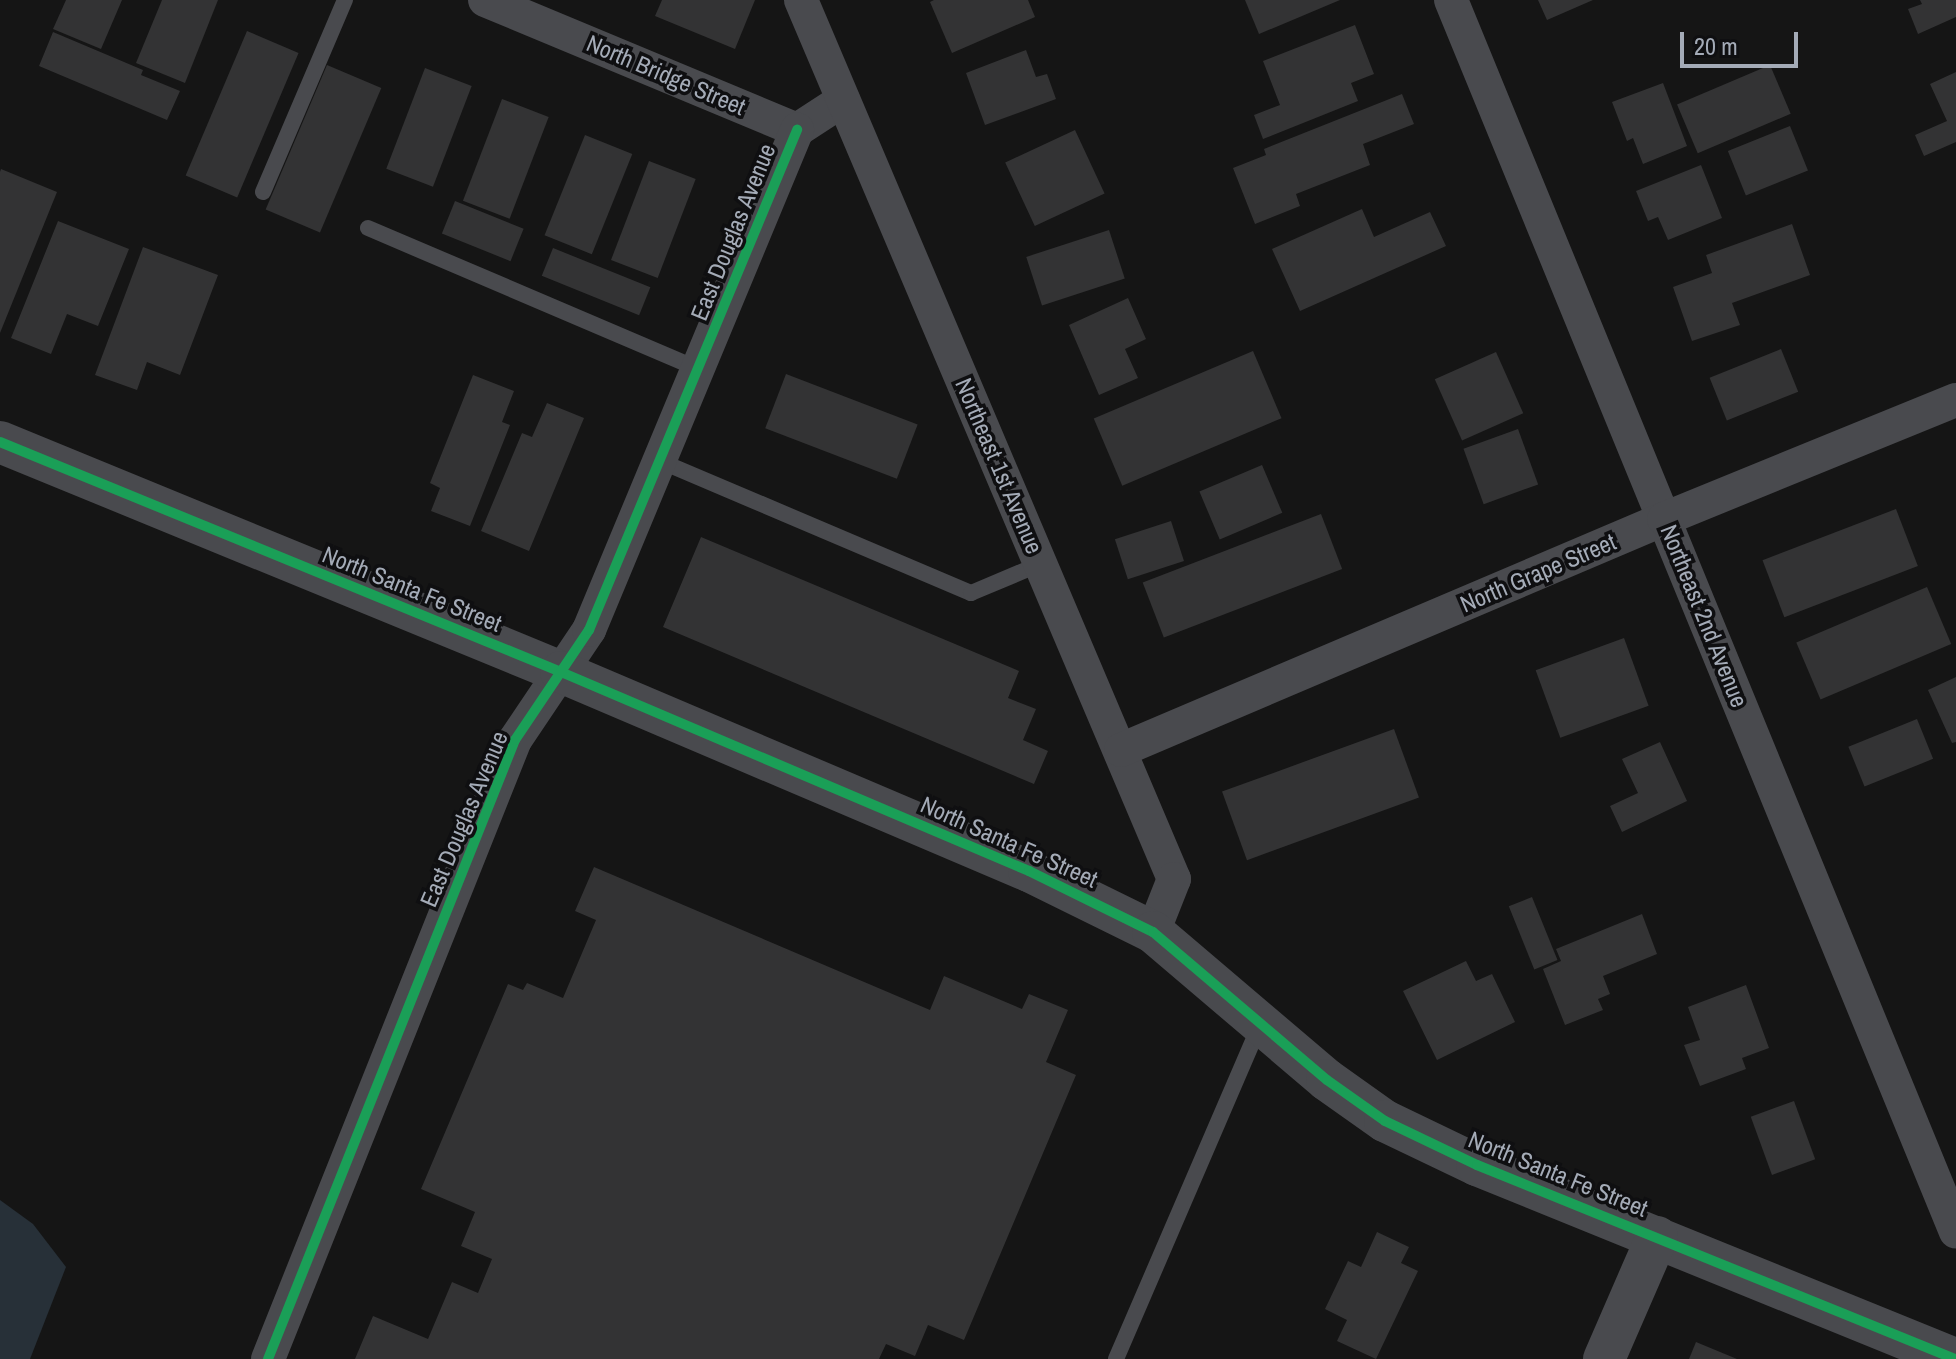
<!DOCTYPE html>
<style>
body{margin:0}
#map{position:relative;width:1956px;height:1359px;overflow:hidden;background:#151515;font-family:"Archivo Narrow",sans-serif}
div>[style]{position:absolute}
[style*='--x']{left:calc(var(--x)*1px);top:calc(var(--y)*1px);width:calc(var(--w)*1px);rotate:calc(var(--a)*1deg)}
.water>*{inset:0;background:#273038}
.building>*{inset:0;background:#333334;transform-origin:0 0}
.service>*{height:16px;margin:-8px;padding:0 8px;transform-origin:8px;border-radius:8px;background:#494a4e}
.minor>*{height:34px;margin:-17px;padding:0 17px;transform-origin:17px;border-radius:17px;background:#494a4e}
.tertiary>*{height:42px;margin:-21px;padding:0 21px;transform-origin:21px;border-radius:21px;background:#494a4e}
.cycleway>*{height:10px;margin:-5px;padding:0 5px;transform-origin:5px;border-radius:5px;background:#1a9f57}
span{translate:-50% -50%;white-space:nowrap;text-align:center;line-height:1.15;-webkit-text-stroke:7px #0f0f11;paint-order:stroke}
.street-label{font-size:24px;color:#a4abb7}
.scale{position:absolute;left:1680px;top:32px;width:118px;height:36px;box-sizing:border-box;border:4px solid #a4abb7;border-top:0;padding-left:10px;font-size:24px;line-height:28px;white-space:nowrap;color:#a4abb7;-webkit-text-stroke:6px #0f0f11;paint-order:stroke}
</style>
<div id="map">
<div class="water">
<i style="clip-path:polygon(0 1200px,33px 1224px,66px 1267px,30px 1359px,0 1359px)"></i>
</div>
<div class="building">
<i style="clip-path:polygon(66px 0,122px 0,101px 49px,53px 29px)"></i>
<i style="clip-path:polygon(162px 0,218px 0,185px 83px,136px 63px)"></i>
<i style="clip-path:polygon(662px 0,755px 0,735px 49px,655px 16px)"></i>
<i style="clip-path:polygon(934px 0,1028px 0,1035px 17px,952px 53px,930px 2px)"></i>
<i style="clip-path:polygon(1245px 0,1340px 0,1259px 34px)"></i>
<i style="clip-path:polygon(1538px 0,1593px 0,1547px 20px)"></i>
<i style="clip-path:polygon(1920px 0,1956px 0,1956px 17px,1918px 34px,1908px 9px,1922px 4px)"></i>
<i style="clip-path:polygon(1355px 25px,1374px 74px,1351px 83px,1358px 101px,1263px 139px,1254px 115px,1280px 105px,1263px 61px)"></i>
<i style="left:247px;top:31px;width:56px;height:157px;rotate:23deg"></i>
<i style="clip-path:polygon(53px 32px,143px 70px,141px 75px,180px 91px,167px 120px,39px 66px)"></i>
<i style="clip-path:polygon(1026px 50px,1036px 77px,1047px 74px,1056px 99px,985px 125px,966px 73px)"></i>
<i style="left:327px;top:65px;width:59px;height:157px;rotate:23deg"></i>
<i style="left:1770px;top:65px;width:53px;height:101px;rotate:67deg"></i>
<i style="left:425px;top:68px;width:50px;height:108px;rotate:21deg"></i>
<i style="clip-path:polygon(1956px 72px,1956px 142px,1924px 156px,1915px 135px,1947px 121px,1930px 84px)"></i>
<i style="clip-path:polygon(1663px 83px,1687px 146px,1643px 164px,1633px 138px,1627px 141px,1612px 102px)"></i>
<i style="clip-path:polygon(1402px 94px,1414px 124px,1363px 144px,1370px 165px,1296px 194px,1300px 206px,1255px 224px,1233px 168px,1266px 155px,1264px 149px)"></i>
<i style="left:502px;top:99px;width:50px;height:109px;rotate:21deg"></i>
<i style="left:1790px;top:126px;width:48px;height:67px;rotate:68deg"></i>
<i style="left:1075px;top:130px;width:70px;height:77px;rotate:65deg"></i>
<i style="left:585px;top:135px;width:51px;height:108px;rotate:22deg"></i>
<i style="left:649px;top:161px;width:50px;height:106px;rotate:21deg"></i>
<i style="clip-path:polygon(1701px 165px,1722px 218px,1668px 240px,1658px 217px,1648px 221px,1636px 191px)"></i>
<i style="clip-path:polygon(1px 169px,57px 192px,0 333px,0 172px)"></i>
<i style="left:455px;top:201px;width:74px;height:35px;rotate:22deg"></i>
<i style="clip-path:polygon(1362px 209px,1374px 237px,1430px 212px,1446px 246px,1300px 311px,1272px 249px)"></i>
<i style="clip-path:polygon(58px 221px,129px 249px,98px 326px,67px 314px,51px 354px,11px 338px)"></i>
<i style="clip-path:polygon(1792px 224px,1810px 275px,1732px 303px,1740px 325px,1692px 341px,1673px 287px,1712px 273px,1706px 255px)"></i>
<i style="left:1109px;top:230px;width:51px;height:87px;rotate:72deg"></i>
<i style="clip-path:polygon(143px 247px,218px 275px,180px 375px,147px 362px,137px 390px,95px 375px)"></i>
<i style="left:553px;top:248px;width:105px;height:30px;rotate:22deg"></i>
<i style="clip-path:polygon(1128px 298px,1146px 339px,1125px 349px,1138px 378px,1099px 395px,1069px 325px)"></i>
<i style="left:1781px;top:349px;width:46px;height:77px;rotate:68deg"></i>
<i style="left:1253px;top:351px;width:73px;height:173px;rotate:67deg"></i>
<i style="left:1496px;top:352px;width:67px;height:67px;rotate:66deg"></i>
<i style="left:786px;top:374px;width:141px;height:58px;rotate:21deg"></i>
<i style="clip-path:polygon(473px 375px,514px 391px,502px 422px,510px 425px,470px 526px,431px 511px,440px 488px,430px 483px)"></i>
<i style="clip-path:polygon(547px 403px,584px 418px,529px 551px,481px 531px,522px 433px,532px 437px)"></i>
<i style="left:1518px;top:429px;width:59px;height:58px;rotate:70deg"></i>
<i style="left:1262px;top:465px;width:52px;height:68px;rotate:67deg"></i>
<i style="left:1896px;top:509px;width:61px;height:143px;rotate:69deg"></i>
<i style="left:1321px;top:514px;width:59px;height:191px;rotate:69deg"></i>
<i style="left:1171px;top:521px;width:42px;height:59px;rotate:72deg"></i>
<i style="clip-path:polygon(701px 537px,1019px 671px,1008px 698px,1036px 709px,1023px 740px,1048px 751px,1034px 784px,663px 627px)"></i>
<i style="left:1927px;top:587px;width:62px;height:142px;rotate:67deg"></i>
<i style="left:1624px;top:638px;width:72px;height:94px;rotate:70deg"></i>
<i style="clip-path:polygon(1956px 677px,1956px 742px,1952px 743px,1928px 690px)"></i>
<i style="left:1917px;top:719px;width:43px;height:74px;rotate:68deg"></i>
<i style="left:1394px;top:729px;width:73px;height:183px;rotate:70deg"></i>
<i style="clip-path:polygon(1660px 742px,1687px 801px,1622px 832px,1610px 806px,1638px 793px,1622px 759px)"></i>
<i style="clip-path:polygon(594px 867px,930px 1010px,944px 976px,1022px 1009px,1029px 994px,1068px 1010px,1046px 1062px,1076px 1075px,964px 1340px,928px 1325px,915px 1356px,886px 1344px,879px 1359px,355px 1359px,373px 1316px,428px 1339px,452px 1282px,478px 1293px,492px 1259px,461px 1246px,475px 1212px,421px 1189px,508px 984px,523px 990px,527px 983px,563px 998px,596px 920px,575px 911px)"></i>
<i style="left:1532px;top:897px;width:68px;height:25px;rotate:68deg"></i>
<i style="clip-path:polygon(1642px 914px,1657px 954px,1603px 976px,1610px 994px,1598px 999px,1603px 1010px,1565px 1025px,1543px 969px,1561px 961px,1556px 949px)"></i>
<i style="clip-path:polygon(1466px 961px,1476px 981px,1492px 974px,1515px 1022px,1437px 1060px,1403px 991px)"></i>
<i style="clip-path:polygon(1746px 985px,1769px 1048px,1742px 1058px,1746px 1069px,1700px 1086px,1684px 1045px,1700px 1040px,1688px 1007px)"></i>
<i style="left:1794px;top:1101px;width:62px;height:46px;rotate:70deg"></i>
<i style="clip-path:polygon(1377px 1232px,1409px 1247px,1401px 1263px,1418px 1271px,1376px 1359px,1337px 1341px,1347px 1320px,1325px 1309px,1348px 1261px,1361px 1267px)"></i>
<i style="clip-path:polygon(1696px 1342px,1737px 1359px,1689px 1359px)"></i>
</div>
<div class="service">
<i style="--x:263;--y:192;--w:209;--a:-66.9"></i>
<i style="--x:368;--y:228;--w:359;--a:23.1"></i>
<i style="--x:660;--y:461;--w:338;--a:23"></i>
<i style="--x:971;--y:593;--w:75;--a:-22.8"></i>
<i style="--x:1116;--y:1359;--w:365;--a:-66.7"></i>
</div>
<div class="minor">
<i style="--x:485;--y:0;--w:338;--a:22.6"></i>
<i style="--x:797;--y:130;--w:55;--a:-33.1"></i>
<i style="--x:801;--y:0;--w:955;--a:67.01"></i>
<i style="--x:1174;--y:879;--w:57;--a:111.6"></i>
<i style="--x:1451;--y:0;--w:1331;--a:67.71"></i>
<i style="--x:1121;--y:750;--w:590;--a:-23.05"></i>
<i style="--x:1664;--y:519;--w:315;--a:-22.2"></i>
<i style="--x:268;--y:1359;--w:666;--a:-68.25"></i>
<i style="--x:515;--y:740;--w:133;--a:-56.1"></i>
<i style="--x:589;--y:630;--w:542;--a:-67.41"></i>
</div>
<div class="tertiary">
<i style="--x:0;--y:442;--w:606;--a:22.29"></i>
<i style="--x:561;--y:672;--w:509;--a:23.04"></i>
<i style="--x:1029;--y:871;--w:138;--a:26.2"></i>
<i style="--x:1153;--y:932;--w:228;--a:40.4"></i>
<i style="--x:1327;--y:1080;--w:71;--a:35.3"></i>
<i style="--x:1385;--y:1121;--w:102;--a:25.6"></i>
<i style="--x:1477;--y:1165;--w:516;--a:22.09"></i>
<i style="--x:1604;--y:1359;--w:133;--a:-66.5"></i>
</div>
<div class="cycleway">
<i style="--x:0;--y:442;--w:606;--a:22.29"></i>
<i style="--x:561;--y:672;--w:509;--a:23.04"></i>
<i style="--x:1029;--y:871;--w:138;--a:26.2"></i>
<i style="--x:1153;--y:932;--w:228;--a:40.4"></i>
<i style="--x:1327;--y:1080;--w:71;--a:35.3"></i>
<i style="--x:1385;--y:1121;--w:102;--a:25.6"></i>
<i style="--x:1477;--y:1165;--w:516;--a:22.09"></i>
<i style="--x:268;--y:1359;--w:666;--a:-68.25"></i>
<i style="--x:515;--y:740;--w:133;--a:-56.1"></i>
<i style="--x:589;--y:630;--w:542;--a:-67.41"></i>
</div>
<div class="street-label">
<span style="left:666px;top:75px;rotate:23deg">North Bridge Street</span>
<span style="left:733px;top:232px;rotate:-68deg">East Douglas Avenue</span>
<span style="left:999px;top:466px;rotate:67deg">Northeast 1st Avenue</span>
<span style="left:1538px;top:573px;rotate:-23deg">North Grape Street</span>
<span style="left:412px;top:589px;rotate:22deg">North Santa Fe Street</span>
<span style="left:1704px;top:616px;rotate:68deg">Northeast 2nd Avenue</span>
<span style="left:464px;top:819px;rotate:-67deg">East Douglas Avenue</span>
<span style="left:1009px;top:842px;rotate:24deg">North Santa Fe Street</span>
<span style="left:1558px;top:1174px;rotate:22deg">North Santa Fe Street</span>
</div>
<div class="scale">20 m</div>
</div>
